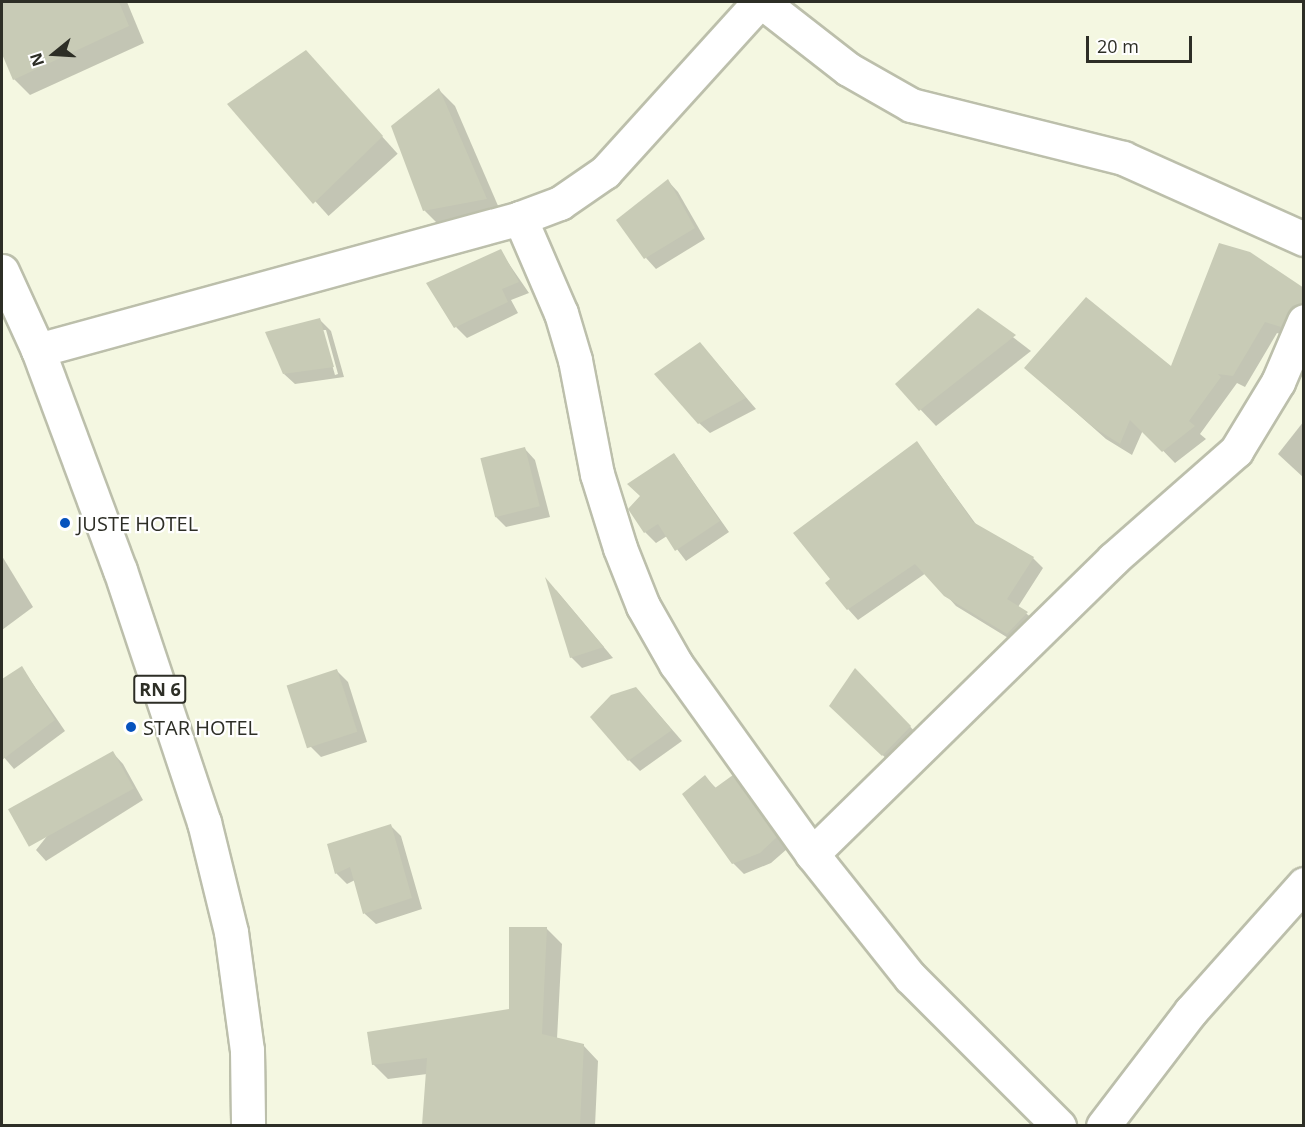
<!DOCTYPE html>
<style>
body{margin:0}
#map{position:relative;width:1305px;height:1127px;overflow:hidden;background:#f4f7e1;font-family:"Open Sans",sans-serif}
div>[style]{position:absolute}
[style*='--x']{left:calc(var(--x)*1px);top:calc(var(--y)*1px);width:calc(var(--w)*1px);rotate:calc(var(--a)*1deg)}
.shadow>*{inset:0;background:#0003;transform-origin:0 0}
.building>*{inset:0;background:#c8cbb6;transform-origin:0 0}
.roads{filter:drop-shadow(2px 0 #bcbfab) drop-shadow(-2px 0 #bcbfab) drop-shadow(0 2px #bcbfab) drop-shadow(0 -2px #bcbfab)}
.minor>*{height:33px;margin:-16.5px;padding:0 16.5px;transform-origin:16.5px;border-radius:16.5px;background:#fff}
.major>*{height:33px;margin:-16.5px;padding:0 16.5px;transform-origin:16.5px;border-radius:16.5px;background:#fff}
.dots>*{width:16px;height:16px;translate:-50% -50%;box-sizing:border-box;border:3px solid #fff;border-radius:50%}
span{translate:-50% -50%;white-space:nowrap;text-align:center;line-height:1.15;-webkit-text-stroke:4.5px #fff;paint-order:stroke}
.shield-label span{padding:2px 4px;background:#fff;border:2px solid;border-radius:4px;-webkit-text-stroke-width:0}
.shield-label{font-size:18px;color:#2d2e26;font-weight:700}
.poi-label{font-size:20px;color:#2d2e26}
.left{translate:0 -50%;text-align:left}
.frame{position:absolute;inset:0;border:3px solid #2d2e26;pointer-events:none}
.north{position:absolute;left:24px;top:24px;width:60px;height:60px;-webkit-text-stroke:4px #fff;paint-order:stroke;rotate:252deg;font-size:16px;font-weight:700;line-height:24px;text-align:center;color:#2d2e26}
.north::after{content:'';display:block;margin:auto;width:21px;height:27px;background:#2d2e26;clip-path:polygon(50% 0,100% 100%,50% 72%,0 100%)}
.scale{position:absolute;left:1086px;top:36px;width:106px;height:27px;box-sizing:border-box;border:3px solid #2d2e26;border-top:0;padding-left:8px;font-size:18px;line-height:21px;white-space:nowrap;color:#2d2e26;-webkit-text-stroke:4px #fff;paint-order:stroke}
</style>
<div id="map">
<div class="shadow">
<i style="clip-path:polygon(6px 2px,127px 2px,144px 43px,30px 95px,14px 79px,2px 51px,2px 3px)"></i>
<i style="left:306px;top:52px;width:137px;height:93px;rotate:48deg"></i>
<i style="clip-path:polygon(439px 90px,455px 106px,502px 215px,441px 227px,425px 211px)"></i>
<i style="clip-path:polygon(668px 181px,678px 192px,705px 239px,656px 269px,646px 258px)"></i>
<i style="clip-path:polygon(500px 251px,529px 293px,511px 300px,518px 313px,467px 338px,456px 327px)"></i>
<i style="clip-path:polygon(1304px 290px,1304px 319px,1293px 338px,1277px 333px,1245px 387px,1237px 383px,1200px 434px,1206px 439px,1175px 463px,1143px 430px,1132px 455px,1106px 439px,1026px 368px,1171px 369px)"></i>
<i style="clip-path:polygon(978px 310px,1031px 351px,936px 426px,920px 409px)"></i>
<i style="clip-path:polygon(evenodd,320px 320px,331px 331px,344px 377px,295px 384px,284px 374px,320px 320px,322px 330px,326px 330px,338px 374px,335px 375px,322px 330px)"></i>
<i style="clip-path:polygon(710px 355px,756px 409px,710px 433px,699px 423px)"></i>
<i style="clip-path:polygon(1304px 421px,1304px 478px,1278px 454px)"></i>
<i style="clip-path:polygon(917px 443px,978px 527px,1033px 558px,1043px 568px,1018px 607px,1038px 623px,1018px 644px,956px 606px,926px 573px,858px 620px,848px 609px,832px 579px)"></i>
<i style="clip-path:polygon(525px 449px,535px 460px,550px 517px,506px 527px,496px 517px)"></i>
<i style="clip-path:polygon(674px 454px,729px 532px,686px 561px,667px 536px,656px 543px,645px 532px)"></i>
<i style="clip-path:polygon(2px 556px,33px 607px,2px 630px)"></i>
<i style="clip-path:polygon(556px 590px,613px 658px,582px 668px,571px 657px)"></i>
<i style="clip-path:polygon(22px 668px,65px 731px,14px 769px,2px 755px,2px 681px)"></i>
<i style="clip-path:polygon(856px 670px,921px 738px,894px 766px,842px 716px)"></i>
<i style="clip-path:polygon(337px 671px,348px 682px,367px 742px,321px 757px,310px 746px)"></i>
<i style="clip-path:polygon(636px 688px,682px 741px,640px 771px,629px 760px)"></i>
<i style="clip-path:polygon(113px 753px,123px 764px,143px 800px,46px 861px,36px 850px)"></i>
<i style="clip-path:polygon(705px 777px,717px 789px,732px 777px,743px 788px,787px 849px,771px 863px,744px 874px,733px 863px)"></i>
<i style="clip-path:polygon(390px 825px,401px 836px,422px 909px,376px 924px,365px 914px,355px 880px,347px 884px,336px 873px)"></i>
<i style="clip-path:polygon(546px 928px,562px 944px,557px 1039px,583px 1045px,598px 1061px,595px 1126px,423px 1126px,427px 1074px,388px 1079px,373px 1064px,511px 1010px)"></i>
</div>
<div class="building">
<i style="clip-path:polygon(2px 2px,119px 2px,129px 26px,13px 80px,2px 54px)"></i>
<i style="clip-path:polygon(306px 50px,383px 136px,313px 204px,227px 104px)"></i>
<i style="clip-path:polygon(439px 88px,487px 199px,423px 211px,391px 126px)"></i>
<i style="clip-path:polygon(668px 179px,695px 228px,644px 259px,616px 220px)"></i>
<i style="clip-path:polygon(1219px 243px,1250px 252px,1304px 288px,1304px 303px,1292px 306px,1281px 327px,1265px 322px,1233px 376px,1218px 374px,1221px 377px,1189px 421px,1195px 426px,1162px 452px,1130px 420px,1120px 444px,1093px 427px,1024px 368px,1086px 297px,1171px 366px)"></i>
<i style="clip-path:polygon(501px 249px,519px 282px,502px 289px,508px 302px,454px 328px,426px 283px)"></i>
<i style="clip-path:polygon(978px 308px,1016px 335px,919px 411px,895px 384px)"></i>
<i style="clip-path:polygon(320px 318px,334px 367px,283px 374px,265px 332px)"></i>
<i style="clip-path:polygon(700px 342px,746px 398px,698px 424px,654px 374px)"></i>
<i style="clip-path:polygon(917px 441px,973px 522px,1034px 557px,1007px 599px,1028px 612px,1007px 634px,944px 596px,915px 564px,847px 610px,825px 583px,830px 579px,793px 533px)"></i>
<i style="left:525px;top:447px;width:61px;height:46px;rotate:76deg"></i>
<i style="clip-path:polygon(674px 453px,720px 521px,675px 551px,658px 524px,644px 533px,628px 509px,640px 496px,627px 484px)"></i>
<i style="clip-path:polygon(545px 577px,604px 647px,570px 658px)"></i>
<i style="clip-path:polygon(22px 666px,55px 720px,2px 760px,2px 679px)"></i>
<i style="clip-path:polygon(855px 668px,911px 726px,882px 756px,829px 706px)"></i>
<i style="left:337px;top:669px;width:66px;height:53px;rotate:72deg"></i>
<i style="clip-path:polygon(636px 687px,672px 730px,628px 761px,590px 717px,611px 695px)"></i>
<i style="left:113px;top:751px;width:43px;height:120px;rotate:61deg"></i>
<i style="clip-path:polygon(705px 775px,715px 788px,733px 775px,777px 837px,760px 853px,732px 864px,682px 794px)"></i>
<i style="clip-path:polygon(391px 824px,412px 898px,363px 914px,350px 867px,335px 874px,327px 844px)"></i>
<i style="clip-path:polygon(509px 927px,547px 927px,542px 1034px,584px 1044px,580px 1125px,422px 1125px,427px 1058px,372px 1065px,367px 1032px,509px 1009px)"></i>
</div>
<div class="roads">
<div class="minor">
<i style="--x:762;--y:2;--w:109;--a:37.9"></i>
<i style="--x:848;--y:69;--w:73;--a:29.7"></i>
<i style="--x:911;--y:105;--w:219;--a:14"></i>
<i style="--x:1123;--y:158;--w:198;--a:24.1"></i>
<i style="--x:520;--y:218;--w:103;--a:66.7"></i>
<i style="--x:561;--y:313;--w:49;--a:73.4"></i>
<i style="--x:575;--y:360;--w:116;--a:79.1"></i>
<i style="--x:597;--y:474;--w:77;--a:72.7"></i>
<i style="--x:620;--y:548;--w:62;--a:68.4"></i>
<i style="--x:643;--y:606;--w:67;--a:60.4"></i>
<i style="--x:676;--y:664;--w:234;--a:54.4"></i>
<i style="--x:812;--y:854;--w:157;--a:51.5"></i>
<i style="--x:910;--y:977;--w:211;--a:45"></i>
<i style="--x:38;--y:350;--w:500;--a:-15.3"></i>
<i style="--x:520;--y:218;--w:43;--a:-20.6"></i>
<i style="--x:560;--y:203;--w:55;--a:-34.6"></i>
<i style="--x:605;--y:172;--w:229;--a:-47.8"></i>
<i style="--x:812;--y:854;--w:421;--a:-44.4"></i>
<i style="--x:1113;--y:559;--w:164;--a:-41.3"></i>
<i style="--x:1236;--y:451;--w:81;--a:-58.7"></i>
<i style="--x:1278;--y:382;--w:66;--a:-66.9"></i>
<i style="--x:1103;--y:1126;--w:145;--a:-52.6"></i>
<i style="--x:1191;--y:1011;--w:170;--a:-48.3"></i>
</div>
<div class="major">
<i style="--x:2;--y:271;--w:87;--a:65.5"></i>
<i style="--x:38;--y:350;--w:235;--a:69.6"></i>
<i style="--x:120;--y:570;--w:266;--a:71.6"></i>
<i style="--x:204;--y:822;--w:113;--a:76.2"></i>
<i style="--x:231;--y:932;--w:119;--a:82.3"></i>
<i style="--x:247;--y:1050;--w:76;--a:89.2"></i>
</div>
</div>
<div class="dots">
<i style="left:65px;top:523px;background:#0753bd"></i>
<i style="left:131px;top:727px;background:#0753bd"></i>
</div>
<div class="shield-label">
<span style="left:160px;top:689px">RN 6</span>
</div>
<div class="poi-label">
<span class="left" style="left:77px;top:523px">JUSTE HOTEL</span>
<span class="left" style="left:143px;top:727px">STAR HOTEL</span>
</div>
<div class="frame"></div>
<div class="north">N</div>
<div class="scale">20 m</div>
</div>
